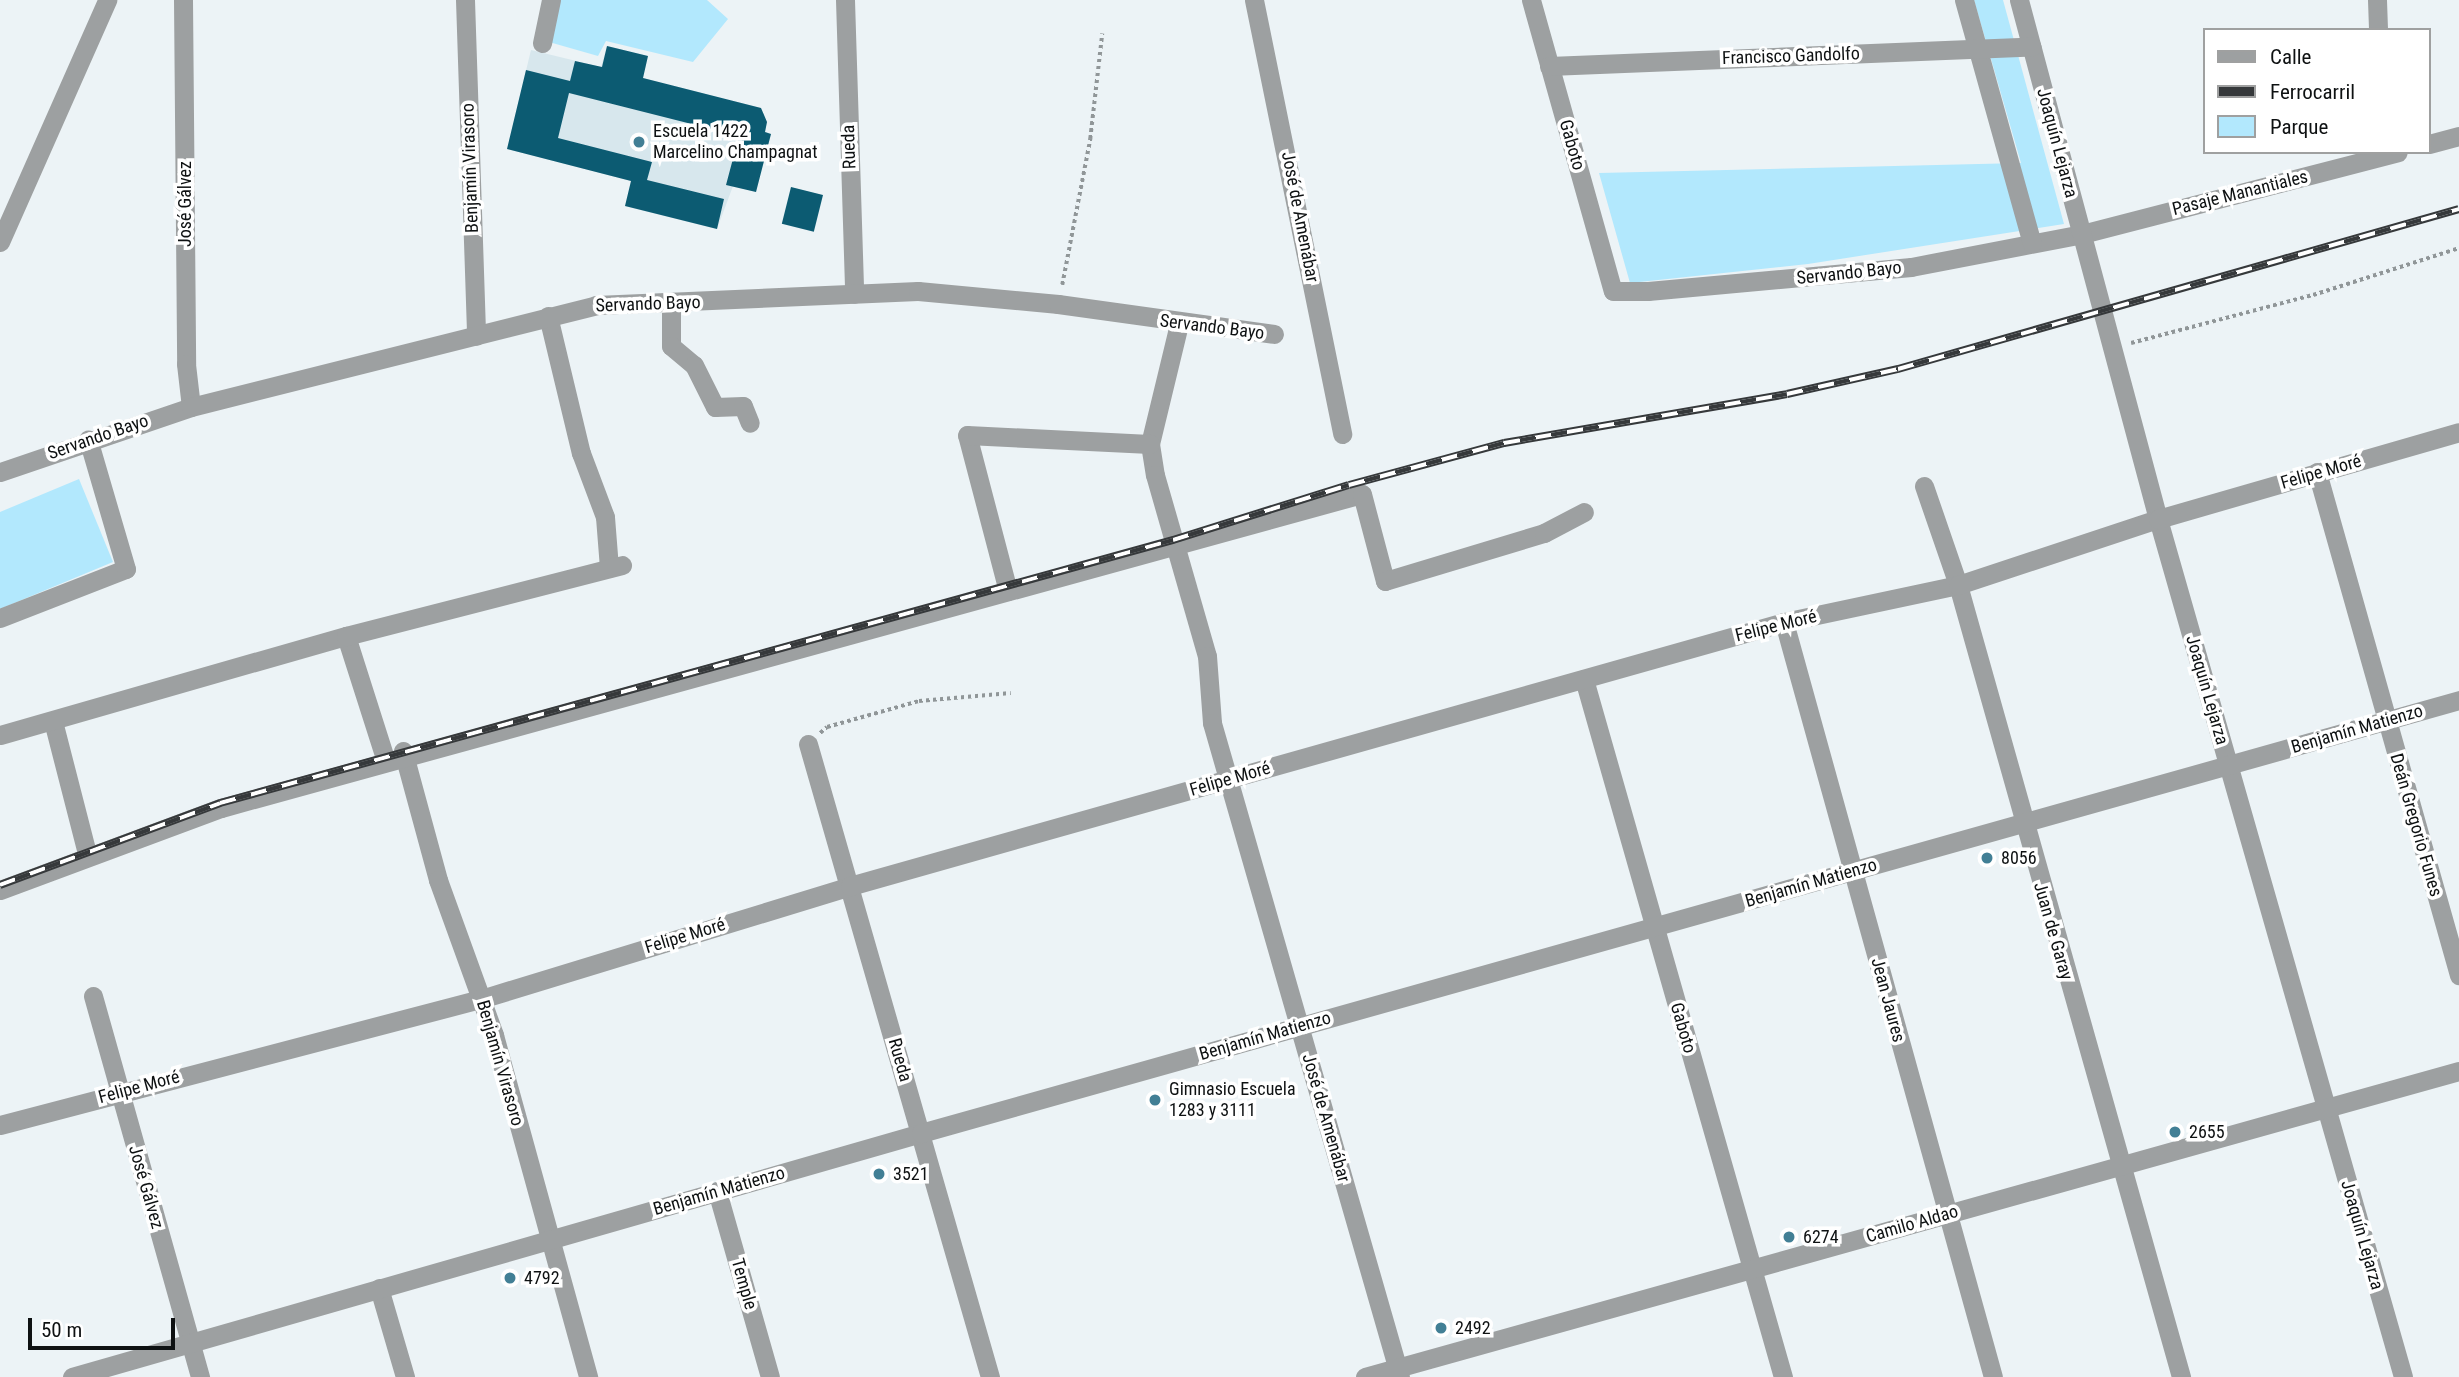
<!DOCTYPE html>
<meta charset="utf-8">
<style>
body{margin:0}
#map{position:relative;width:2459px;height:1377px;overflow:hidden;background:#ecf3f6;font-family:"Roboto Condensed",sans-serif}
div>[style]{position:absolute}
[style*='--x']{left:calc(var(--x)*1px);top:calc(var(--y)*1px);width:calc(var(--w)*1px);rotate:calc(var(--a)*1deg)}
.built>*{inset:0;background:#d7e7ed}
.green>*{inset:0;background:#b2e8fd}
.building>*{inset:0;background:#0c5b72;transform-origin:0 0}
.path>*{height:3.5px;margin-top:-1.75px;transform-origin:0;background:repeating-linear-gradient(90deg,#909698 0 3.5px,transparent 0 7px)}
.minor>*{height:19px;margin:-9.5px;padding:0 9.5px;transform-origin:9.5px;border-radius:9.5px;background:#9da0a1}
.rail>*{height:8px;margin-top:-4px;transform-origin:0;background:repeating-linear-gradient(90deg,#fff 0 16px,#36393b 0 32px);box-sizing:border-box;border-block:2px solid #36393b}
.dots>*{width:19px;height:19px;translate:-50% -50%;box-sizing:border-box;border:4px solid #fff;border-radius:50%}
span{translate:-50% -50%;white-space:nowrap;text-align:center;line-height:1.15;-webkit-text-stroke:7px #fff;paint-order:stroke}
.street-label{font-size:18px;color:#0e1112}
.poi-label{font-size:18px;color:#0e1112}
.left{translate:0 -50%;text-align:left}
.legend{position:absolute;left:2203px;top:28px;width:228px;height:126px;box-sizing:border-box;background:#fff;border:2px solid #9fa0a0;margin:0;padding:9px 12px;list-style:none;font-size:21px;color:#0e1112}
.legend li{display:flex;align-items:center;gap:14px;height:35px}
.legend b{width:35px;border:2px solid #9fa0a0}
.scale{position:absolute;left:28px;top:1318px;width:147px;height:32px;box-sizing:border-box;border:4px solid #0e1112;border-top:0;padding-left:9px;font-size:21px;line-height:24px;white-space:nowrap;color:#0e1112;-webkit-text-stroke:5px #fff;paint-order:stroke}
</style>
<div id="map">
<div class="built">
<i style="clip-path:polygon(607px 46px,648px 56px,643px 78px,761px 108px,767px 122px,765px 132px,771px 134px,756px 192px,733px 186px,717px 229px,625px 206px,631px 181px,507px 149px,531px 50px,601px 67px)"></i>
</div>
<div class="green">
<i style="clip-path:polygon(559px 0,707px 0,728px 19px,693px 62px,606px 41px,598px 56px,549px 42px)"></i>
<i style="clip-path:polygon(1974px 0,2003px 0,2064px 224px,1808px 264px,1630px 283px,1599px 173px,2021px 163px)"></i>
<i style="clip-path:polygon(79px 479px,113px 562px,0 609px,0 512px)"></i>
</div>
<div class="building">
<i style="clip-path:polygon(607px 46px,648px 56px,643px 78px,761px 108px,767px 122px,765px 132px,771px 134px,756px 192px,726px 185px,739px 136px,569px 93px,558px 138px,652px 162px,647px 180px,724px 199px,717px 229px,625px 206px,631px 181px,507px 149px,526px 70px,570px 81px,575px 61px,602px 67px)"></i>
<i style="left:791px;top:187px;width:33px;height:38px;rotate:14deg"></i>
</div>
<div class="path">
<i style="--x:1062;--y:285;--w:149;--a:-79.1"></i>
<i style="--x:1090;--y:139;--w:106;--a:-83.5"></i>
<i style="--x:2131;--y:343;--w:188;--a:-14.8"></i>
<i style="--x:2313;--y:295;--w:153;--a:-17.8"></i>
<i style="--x:820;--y:733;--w:9;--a:-41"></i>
<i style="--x:827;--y:727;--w:96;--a:-15.8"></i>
<i style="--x:919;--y:701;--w:92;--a:-5"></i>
</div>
<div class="minor">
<i style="--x:183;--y:0;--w:364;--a:89.5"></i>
<i style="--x:186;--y:364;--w:43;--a:83.4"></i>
<i style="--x:465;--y:0;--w:336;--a:88.1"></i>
<i style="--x:845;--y:0;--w:294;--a:88.2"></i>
<i style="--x:1254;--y:0;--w:443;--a:78.5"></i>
<i style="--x:1531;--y:0;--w:302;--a:74.3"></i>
<i style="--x:1613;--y:291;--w:35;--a:0"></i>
<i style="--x:1648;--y:291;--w:264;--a:-5.2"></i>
<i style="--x:1911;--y:267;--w:174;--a:-10.9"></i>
<i style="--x:2082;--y:234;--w:326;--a:-14.5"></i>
<i style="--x:1964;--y:0;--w:252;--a:74.4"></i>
<i style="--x:2019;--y:0;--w:537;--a:75.01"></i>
<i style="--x:2158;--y:519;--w:892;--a:74.06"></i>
<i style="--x:2377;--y:0;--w:30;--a:88"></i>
<i style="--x:542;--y:43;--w:44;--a:-78.2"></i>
<i style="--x:1549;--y:66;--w:483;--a:-2.3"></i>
<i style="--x:2429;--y:144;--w:31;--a:-15"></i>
<i style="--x:0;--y:242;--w:265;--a:-66.1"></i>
<i style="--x:671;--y:304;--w:42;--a:90"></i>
<i style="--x:671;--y:346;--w:30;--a:40"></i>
<i style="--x:694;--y:365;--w:47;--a:63.4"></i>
<i style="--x:715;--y:407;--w:28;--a:-2"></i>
<i style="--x:743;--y:406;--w:18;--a:68"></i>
<i style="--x:548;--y:316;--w:141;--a:76.5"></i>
<i style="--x:581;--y:453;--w:68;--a:69.4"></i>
<i style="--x:605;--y:517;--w:51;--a:85.5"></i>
<i style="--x:1179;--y:324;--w:123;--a:103.6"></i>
<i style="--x:1150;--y:444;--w:31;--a:81"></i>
<i style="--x:1155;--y:475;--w:188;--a:74"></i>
<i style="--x:1207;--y:656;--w:67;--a:85.7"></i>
<i style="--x:1212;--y:723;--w:680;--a:73.96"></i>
<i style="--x:0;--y:472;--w:202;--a:-18.8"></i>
<i style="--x:191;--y:407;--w:418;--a:-14.1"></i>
<i style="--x:596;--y:305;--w:322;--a:-2.5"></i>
<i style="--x:918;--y:291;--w:141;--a:5.3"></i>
<i style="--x:1058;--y:304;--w:218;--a:7.9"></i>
<i style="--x:2317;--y:472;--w:523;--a:74.24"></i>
<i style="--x:1924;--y:486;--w:105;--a:71"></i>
<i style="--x:1958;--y:585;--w:823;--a:74.27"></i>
<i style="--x:1008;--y:591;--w:161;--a:-104.7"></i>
<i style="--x:967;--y:435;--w:183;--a:2.8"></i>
<i style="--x:0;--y:618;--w:135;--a:-21.3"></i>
<i style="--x:126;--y:569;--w:135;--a:-106.3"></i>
<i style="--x:1784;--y:622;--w:783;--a:74.53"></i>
<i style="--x:346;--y:636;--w:131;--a:72.3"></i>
<i style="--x:1584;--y:679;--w:726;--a:74.09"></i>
<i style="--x:53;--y:721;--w:140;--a:75.6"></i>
<i style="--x:0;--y:735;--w:360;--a:-16"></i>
<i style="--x:346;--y:636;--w:285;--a:-14.4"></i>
<i style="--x:808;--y:744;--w:659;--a:73.96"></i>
<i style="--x:403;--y:751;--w:134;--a:74.8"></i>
<i style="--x:438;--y:880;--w:165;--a:70.1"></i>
<i style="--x:494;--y:1035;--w:355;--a:74.6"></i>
<i style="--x:0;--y:890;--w:236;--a:-20.4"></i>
<i style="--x:221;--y:808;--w:1183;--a:-15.39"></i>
<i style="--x:1362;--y:494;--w:90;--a:75.2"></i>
<i style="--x:1385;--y:581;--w:166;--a:-16.8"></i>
<i style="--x:1544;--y:533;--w:45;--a:-27.7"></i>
<i style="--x:93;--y:996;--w:396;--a:74.3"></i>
<i style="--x:0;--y:1125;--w:497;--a:-14.7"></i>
<i style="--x:481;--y:999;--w:386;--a:-17"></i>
<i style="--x:850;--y:886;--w:971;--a:-15.78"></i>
<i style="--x:1784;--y:622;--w:178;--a:-12"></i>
<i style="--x:1958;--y:585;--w:211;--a:-18.3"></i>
<i style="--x:2158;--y:519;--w:313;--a:-16.1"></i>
<i style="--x:717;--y:1191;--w:193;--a:74.1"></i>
<i style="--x:379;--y:1288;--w:93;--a:73.7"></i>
<i style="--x:72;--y:1377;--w:883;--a:-16.03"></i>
<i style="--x:921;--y:1133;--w:1598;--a:-15.72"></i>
<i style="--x:1365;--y:1377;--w:1136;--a:-15.63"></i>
</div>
<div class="rail">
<i style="--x:0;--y:885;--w:235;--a:-20.4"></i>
<i style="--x:220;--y:803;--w:989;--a:-15.43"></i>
<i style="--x:1173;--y:540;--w:184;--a:-17.4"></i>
<i style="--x:1349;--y:485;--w:161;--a:-15.2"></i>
<i style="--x:1504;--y:443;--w:287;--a:-9.8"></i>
<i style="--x:1787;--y:394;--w:114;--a:-12.7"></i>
<i style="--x:1898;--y:369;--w:583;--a:-15.92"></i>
</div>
<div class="dots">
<i style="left:639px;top:142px;background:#427f95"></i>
<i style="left:1987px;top:858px;background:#427f95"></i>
<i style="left:1155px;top:1100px;background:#427f95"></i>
<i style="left:2175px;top:1132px;background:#427f95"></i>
<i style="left:879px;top:1174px;background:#427f95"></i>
<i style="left:1789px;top:1237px;background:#427f95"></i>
<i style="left:510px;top:1278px;background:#427f95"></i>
<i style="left:1441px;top:1328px;background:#427f95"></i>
</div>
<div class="street-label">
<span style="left:1791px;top:56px;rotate:-2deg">Francisco Gandolfo</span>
<span style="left:2057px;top:143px;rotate:75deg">Joaquín Lejarza</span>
<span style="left:1572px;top:145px;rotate:74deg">Gaboto</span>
<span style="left:849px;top:147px;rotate:-92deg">Rueda</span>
<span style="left:470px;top:168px;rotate:-92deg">Benjamín Virasoro</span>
<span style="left:2240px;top:193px;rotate:-14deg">Pasaje Manantiales</span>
<span style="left:185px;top:204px;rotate:-90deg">José Gálvez</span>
<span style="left:1300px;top:217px;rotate:79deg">José de Amenábar</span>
<span style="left:1849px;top:273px;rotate:-6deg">Servando Bayo</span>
<span style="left:648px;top:304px;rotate:-2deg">Servando Bayo</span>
<span style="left:1212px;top:327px;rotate:7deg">Servando Bayo</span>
<span style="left:98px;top:437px;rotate:-19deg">Servando Bayo</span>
<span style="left:2321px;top:472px;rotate:-16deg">Felipe Moré</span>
<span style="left:1776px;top:626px;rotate:-14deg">Felipe Moré</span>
<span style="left:2207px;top:690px;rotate:74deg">Joaquín Lejarza</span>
<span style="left:2357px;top:729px;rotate:-16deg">Benjamín Matienzo</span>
<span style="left:1230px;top:779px;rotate:-16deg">Felipe Moré</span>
<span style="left:2416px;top:825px;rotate:74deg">Deán Gregorio Funes</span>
<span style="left:1811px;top:883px;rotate:-16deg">Benjamín Matienzo</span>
<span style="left:2053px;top:931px;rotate:74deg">Juan de Garay</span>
<span style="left:685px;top:936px;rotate:-17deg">Felipe Moré</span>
<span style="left:1888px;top:1000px;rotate:75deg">Jean Jaures</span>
<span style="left:1683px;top:1028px;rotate:74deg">Gaboto</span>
<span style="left:1265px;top:1036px;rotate:-16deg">Benjamín Matienzo</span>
<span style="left:900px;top:1060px;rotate:74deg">Rueda</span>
<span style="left:500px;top:1063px;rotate:74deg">Benjamín Virasoro</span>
<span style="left:139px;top:1087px;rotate:-15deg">Felipe Moré</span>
<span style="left:1326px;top:1118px;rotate:74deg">José de Amenábar</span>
<span style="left:146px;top:1187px;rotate:74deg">José Gálvez</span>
<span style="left:719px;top:1191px;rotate:-16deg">Benjamín Matienzo</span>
<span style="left:1912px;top:1224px;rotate:-16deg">Camilo Aldao</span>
<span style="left:2362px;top:1235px;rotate:74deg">Joaquín Lejarza</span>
<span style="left:744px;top:1284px;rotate:74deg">Temple</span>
</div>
<div class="poi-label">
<span class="left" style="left:653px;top:142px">Escuela 1422<br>Marcelino Champagnat</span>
<span class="left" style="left:2001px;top:858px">8056</span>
<span class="left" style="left:1169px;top:1100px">Gimnasio Escuela<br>1283 y 3111</span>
<span class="left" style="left:2189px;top:1132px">2655</span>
<span class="left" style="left:893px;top:1174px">3521</span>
<span class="left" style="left:1803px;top:1237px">6274</span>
<span class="left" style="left:524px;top:1278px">4792</span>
<span class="left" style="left:1455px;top:1328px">2492</span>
</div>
<ul class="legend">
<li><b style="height:9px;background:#9da0a1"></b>Calle</li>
<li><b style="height:9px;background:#36393b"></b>Ferrocarril</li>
<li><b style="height:19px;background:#b2e8fd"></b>Parque</li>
</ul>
<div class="scale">50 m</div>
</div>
